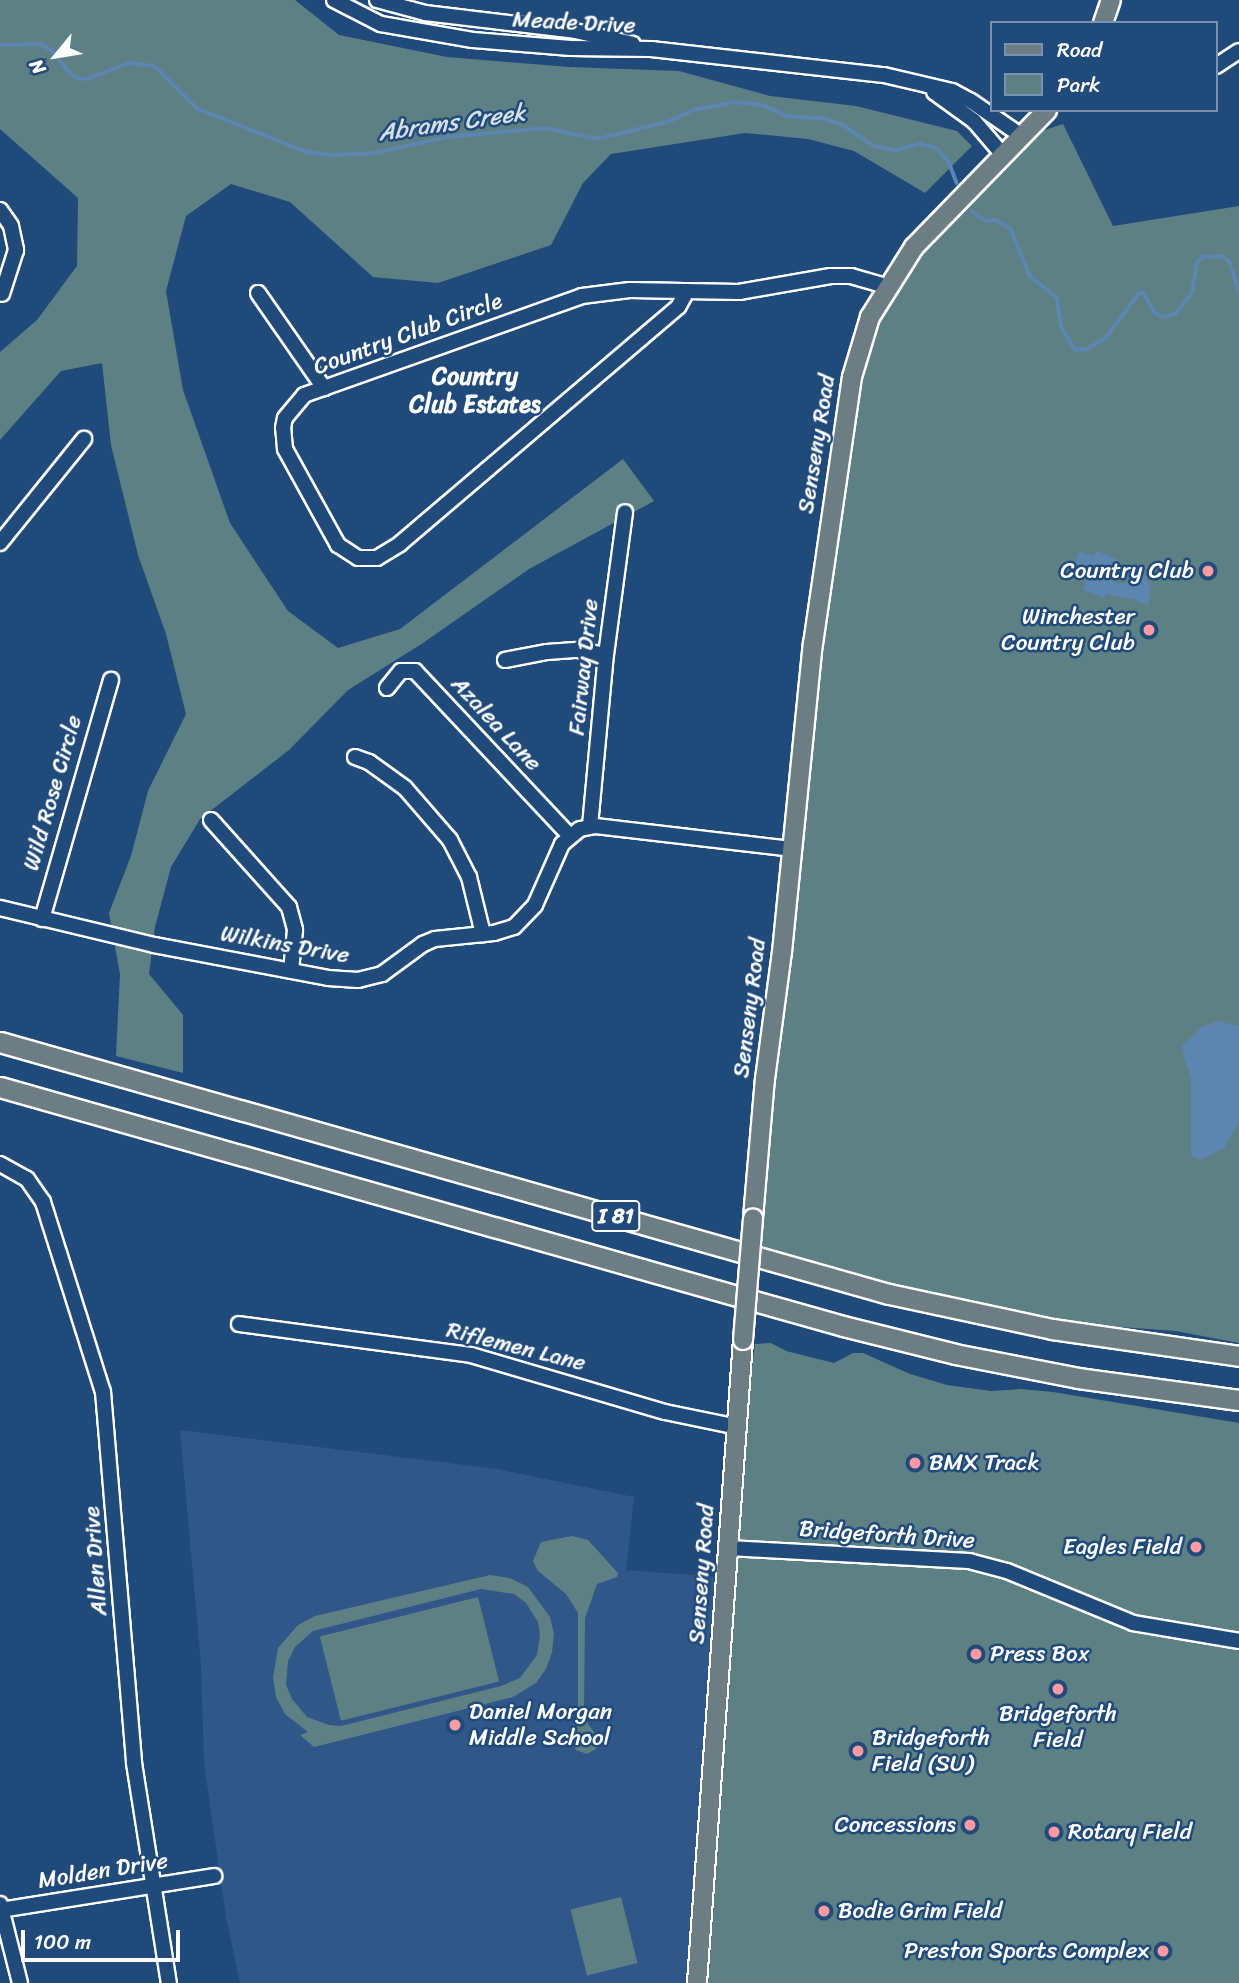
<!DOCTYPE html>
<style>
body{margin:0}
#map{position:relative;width:1239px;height:1983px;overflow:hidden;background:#1f4a7a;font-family:Sriracha,sans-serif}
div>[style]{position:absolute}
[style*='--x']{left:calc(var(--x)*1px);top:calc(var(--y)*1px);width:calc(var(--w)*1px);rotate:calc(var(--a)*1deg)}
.built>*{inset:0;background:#305788}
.green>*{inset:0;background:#5d8084;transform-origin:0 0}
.water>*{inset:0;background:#5c85af}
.stream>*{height:3.5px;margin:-1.75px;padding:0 1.75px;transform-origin:1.75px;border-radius:1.75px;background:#5c85af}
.roads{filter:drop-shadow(2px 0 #fff) drop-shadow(-2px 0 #fff) drop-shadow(0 2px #fff) drop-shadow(0 -2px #fff)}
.minor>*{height:14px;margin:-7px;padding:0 7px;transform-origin:7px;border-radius:7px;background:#1f4a7a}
.major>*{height:18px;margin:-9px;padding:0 9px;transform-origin:9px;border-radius:9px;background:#6d7d84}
.highway>*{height:19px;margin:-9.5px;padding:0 9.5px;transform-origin:9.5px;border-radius:9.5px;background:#6d7d84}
.bridges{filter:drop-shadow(2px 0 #fff) drop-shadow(-2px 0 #fff) drop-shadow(0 2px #fff) drop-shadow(0 -2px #fff)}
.major-bridge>*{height:18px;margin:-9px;padding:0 9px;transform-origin:9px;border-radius:9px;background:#6d7d84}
.dots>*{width:19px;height:19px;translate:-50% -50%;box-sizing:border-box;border:4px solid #1f4a7a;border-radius:50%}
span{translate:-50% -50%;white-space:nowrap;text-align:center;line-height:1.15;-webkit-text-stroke:5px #1f4a7a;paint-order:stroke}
.shield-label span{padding:2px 5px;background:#1f4a7a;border:2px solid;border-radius:5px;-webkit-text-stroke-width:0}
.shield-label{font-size:21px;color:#fff;font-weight:700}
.street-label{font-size:23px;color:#fff}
.poi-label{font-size:23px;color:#fff}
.right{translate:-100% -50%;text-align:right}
.left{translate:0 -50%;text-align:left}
.water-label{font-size:24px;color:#d6e0eb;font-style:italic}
.neighbourhood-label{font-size:24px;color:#fff;font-weight:700}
.legend{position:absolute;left:990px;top:21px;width:228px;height:91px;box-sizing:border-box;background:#1f4a7a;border:2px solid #7992af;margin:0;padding:9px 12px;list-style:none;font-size:21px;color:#fff}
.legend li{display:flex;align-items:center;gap:14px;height:35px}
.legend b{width:35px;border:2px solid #7992af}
.north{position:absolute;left:21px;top:21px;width:70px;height:70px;-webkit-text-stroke:5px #1f4a7a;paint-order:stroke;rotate:240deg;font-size:19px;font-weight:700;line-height:28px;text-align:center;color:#fff}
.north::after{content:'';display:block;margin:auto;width:24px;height:32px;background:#fff;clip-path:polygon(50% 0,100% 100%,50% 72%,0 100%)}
.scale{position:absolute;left:21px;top:1930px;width:159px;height:32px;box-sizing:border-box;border:4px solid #fff;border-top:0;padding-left:9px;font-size:21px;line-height:24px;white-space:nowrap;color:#fff;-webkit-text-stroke:5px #1f4a7a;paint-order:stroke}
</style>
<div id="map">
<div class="built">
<i style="clip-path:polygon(180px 1430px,497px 1469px,634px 1497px,626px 1570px,719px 1577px,689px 1983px,240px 1983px,226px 1917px,204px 1763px,201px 1664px)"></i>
</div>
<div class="green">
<i style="clip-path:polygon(0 0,295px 0,339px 35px,447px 57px,569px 67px,679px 71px,770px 96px,856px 106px,957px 131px,972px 146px,925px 193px,854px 151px,808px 139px,745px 133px,611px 154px,583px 183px,551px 245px,438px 283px,373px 277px,290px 202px,231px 184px,186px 216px,166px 291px,183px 390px,230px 523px,288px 611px,338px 648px,400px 629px,623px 459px,654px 501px,529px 569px,423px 643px,348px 690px,289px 750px,200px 819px,171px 867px,155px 927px,149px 974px,183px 1015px,183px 1073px,116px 1056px,120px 974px,109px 913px,131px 856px,148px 791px,186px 714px,166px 634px,138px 555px,111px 445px,102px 363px,61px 371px,0 440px,0 352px,37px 320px,77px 266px,78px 198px,0 129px)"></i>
<i style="clip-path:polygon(1063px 124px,1113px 226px,1239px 206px,1239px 1343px,1176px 1331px,997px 1318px,751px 1254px,765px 1079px,858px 353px,914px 247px,1023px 137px)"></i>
<i style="clip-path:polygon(771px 1343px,786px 1351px,834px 1363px,853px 1353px,863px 1353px,910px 1374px,947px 1385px,991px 1391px,1021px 1389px,1053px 1392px,1239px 1423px,1239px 1983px,708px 1983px,752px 1367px,755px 1344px)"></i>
<i style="clip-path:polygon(572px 1536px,588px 1540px,618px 1573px,617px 1577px,597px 1584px,585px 1618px,584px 1711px,588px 1724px,601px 1741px,596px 1749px,587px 1754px,576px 1750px,568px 1735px,578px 1715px,578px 1613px,566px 1594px,538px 1571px,533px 1561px,541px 1542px)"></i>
<i style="clip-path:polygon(evenodd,490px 1575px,510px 1578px,528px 1587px,550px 1617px,554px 1634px,552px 1652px,546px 1669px,536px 1683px,513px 1697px,314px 1747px,300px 1735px,308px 1732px,285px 1714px,276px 1697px,273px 1677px,278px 1648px,298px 1625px,315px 1616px,490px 1575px,481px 1589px,514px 1594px,526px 1603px,538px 1622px,540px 1635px,537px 1655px,520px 1678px,501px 1686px,341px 1726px,329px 1725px,307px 1717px,292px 1699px,286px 1685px,288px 1661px,295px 1647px,313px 1631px,481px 1589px)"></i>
<i style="left:478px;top:1597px;width:87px;height:163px;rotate:76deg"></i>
<i style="left:621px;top:1897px;width:68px;height:52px;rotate:76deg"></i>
</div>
<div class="water">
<i style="clip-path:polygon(1079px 551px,1094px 556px,1096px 551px,1117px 559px,1109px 580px,1119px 584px,1131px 581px,1141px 568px,1151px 588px,1148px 606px,1136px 600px,1106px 594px,1105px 598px,1083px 590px,1090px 570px,1075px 564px)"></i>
<i style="clip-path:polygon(1218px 1021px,1239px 1026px,1239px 1122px,1224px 1148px,1200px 1160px,1191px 1155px,1191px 1079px,1182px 1050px,1183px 1045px,1203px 1026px)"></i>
</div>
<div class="stream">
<i style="--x:0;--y:45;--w:41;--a:-1.4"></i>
<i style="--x:41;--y:44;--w:12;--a:31"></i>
<i style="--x:51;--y:50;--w:31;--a:50"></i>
<i style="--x:71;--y:74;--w:10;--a:29"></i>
<i style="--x:80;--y:79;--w:10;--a:-6"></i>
<i style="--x:90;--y:78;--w:42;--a:-21"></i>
<i style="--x:129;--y:63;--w:26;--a:7"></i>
<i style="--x:155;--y:66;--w:61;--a:45"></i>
<i style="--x:198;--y:109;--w:117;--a:21.5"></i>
<i style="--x:307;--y:152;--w:26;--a:7"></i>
<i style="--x:333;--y:155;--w:42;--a:-2.7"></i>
<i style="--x:375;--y:153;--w:74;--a:-12.5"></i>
<i style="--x:447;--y:137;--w:99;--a:-5.2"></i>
<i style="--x:546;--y:128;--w:46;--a:12.5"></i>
<i style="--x:591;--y:138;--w:11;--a:0"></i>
<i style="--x:602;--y:138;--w:70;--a:-14"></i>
<i style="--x:670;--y:121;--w:26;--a:-25"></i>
<i style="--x:694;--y:110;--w:42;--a:-11"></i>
<i style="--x:735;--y:102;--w:28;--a:6"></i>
<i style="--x:763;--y:105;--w:26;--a:25"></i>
<i style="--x:787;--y:116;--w:39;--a:4"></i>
<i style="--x:826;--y:119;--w:18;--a:19"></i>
<i style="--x:843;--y:125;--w:37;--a:34"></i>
<i style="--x:874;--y:146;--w:22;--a:10"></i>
<i style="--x:896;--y:150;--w:25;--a:-14"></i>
<i style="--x:920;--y:144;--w:9;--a:13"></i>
<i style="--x:929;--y:146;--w:9;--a:18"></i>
<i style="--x:938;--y:149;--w:17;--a:50"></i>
<i style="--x:949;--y:162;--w:22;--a:69"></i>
<i style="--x:972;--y:211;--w:10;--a:37"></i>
<i style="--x:980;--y:217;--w:8;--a:30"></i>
<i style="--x:987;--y:221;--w:9;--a:-6"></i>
<i style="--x:996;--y:220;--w:17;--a:31"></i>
<i style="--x:1011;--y:229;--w:51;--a:68"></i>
<i style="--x:1030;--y:276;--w:35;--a:39"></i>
<i style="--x:1057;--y:298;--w:30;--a:81"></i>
<i style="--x:1062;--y:328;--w:26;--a:58"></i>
<i style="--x:1076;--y:350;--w:11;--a:-5"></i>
<i style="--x:1087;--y:349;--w:22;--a:-30"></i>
<i style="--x:1106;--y:338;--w:56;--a:-53.7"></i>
<i style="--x:1139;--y:293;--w:5;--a:0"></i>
<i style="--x:1144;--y:293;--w:23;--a:61"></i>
<i style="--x:1155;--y:313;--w:9;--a:27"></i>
<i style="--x:1163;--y:317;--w:12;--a:-14"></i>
<i style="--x:1175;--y:314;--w:27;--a:-51"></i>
<i style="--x:1192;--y:293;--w:30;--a:-81"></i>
<i style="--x:1197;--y:263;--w:8;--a:-45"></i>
<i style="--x:1203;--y:257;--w:20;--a:-3"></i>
<i style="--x:1223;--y:256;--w:9;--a:41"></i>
<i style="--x:1230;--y:262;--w:30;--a:73"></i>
</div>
<div class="roads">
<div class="minor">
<i style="--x:334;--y:0;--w:53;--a:27.1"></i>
<i style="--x:381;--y:24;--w:93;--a:9.9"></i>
<i style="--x:473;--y:40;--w:98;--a:4.7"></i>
<i style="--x:571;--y:48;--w:80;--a:0.7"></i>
<i style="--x:651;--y:49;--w:234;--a:6.4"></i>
<i style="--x:884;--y:75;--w:70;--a:13.2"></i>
<i style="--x:952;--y:91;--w:21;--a:28"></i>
<i style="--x:971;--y:101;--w:63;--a:34.7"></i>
<i style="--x:377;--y:0;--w:50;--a:15.2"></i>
<i style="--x:425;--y:13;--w:151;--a:6.8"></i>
<i style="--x:575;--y:31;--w:59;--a:12.6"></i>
<i style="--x:1216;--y:66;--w:27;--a:-33"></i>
<i style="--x:934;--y:92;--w:49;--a:35.9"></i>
<i style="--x:974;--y:121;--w:45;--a:49.5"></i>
<i style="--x:0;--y:210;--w:19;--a:55"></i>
<i style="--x:11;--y:226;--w:25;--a:78"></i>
<i style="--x:16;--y:250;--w:46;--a:107.7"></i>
<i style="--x:687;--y:291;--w:18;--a:119"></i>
<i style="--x:678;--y:307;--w:365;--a:139.6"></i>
<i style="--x:400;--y:544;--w:27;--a:149"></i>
<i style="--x:377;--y:558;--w:19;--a:180"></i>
<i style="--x:358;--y:558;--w:24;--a:-147"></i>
<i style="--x:338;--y:545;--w:110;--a:-118.9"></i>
<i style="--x:285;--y:449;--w:21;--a:-95"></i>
<i style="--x:283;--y:428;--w:10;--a:-79"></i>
<i style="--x:285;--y:418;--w:30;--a:-50"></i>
<i style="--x:304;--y:395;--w:295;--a:-19.6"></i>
<i style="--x:582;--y:296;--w:48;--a:-7.1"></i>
<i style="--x:630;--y:290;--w:109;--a:1.1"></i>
<i style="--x:739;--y:292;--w:93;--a:-9.9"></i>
<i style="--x:831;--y:276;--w:20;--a:0"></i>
<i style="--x:851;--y:276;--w:37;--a:16"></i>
<i style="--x:258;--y:293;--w:116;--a:55.2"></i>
<i style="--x:0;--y:543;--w:134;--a:-51.1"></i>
<i style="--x:505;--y:660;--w:43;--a:-10.8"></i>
<i style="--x:547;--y:652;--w:31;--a:-4"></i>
<i style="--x:578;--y:650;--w:28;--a:10"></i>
<i style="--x:387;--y:688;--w:22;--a:-51"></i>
<i style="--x:401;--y:671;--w:14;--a:0"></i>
<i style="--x:415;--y:671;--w:226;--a:46.8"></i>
<i style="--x:355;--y:757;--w:15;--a:20"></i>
<i style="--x:369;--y:762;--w:44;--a:35.8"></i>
<i style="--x:405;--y:788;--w:69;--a:49.1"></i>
<i style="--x:450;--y:840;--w:42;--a:62.8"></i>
<i style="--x:469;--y:877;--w:59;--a:76.2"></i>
<i style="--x:211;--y:820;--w:117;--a:48.1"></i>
<i style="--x:289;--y:907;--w:24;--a:75"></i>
<i style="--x:295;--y:930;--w:41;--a:95.6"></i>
<i style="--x:590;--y:826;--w:172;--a:-84.7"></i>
<i style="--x:606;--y:655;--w:144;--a:-82.4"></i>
<i style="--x:0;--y:908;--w:158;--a:13.5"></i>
<i style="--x:154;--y:945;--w:177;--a:10.7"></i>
<i style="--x:328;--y:978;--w:30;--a:4"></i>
<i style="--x:358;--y:980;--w:25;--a:-14"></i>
<i style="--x:382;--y:974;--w:51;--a:-36.2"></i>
<i style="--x:423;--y:944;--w:13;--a:-23"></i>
<i style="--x:435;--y:939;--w:59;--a:-5.8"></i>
<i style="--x:494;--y:933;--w:21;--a:-17"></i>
<i style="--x:514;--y:927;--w:30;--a:-46"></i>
<i style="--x:535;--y:905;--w:67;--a:-66.1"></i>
<i style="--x:562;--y:844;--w:23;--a:-40"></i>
<i style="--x:580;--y:829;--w:16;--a:-11"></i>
<i style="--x:596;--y:826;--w:198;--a:6.7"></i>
<i style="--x:42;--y:919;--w:249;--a:-73.9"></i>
<i style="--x:0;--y:1164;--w:31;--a:29"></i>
<i style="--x:27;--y:1179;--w:28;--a:55"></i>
<i style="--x:43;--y:1202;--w:199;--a:72.5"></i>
<i style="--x:103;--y:1392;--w:372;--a:85.2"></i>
<i style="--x:134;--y:1763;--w:223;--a:81"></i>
<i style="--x:239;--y:1324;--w:234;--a:7.6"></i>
<i style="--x:471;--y:1355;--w:202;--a:16.4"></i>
<i style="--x:665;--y:1412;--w:75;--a:11.6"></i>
<i style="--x:728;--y:1548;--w:241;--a:3.1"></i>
<i style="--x:969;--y:1561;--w:39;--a:15"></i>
<i style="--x:1007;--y:1571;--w:136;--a:22.4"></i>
<i style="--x:1133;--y:1623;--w:108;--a:9.6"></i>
<i style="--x:0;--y:1904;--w:81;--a:75.8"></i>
<i style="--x:0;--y:1910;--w:217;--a:-9"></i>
</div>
<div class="major">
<i style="--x:1103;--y:23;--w:24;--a:-71"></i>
<i style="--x:753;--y:1218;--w:140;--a:-85.1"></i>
<i style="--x:765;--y:1079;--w:128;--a:-82.4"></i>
<i style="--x:782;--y:952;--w:310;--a:-84.3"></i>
<i style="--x:813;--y:644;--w:270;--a:-81.7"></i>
<i style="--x:852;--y:377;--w:63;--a:-73.3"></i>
<i style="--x:870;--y:317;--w:83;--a:-57.8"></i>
<i style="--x:914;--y:247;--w:191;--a:-45.8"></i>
<i style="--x:697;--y:1983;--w:645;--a:-85.91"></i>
</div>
<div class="highway">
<i style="--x:0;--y:1042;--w:924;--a:15.83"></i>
<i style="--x:889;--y:1294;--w:167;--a:12.1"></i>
<i style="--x:1052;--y:1329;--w:189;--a:8.2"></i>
<i style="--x:0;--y:1087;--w:876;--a:15.83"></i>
<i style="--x:843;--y:1326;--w:115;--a:14"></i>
<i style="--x:955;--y:1354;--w:125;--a:11"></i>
<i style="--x:1078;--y:1378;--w:162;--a:7.8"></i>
</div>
</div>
<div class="bridges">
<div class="major-bridge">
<i style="--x:743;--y:1340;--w:122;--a:-85.3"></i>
</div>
</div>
<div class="dots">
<i style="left:1208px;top:571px;background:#ff9aa2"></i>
<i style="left:1149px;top:630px;background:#ff9aa2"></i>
<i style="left:915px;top:1463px;background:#ff9aa2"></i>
<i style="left:1196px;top:1547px;background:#ff9aa2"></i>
<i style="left:976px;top:1654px;background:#ff9aa2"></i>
<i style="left:1058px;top:1689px;background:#ff9aa2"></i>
<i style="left:455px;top:1725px;background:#ff9aa2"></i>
<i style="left:858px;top:1751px;background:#ff9aa2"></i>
<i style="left:970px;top:1825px;background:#ff9aa2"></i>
<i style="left:1054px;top:1832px;background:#ff9aa2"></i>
<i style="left:824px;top:1911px;background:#ff9aa2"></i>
<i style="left:1163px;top:1951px;background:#ff9aa2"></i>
</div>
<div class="shield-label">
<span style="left:616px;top:1216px">I 81</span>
</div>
<div class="street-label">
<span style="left:574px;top:23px;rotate:3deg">Meade Drive</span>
<span style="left:408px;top:334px;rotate:-20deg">Country Club Circle</span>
<span style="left:817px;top:444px;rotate:-81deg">Senseny Road</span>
<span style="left:584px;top:667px;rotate:-84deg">Fairway Drive</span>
<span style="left:496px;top:724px;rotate:47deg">Azalea Lane</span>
<span style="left:53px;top:793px;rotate:-74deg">Wild Rose Circle</span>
<span style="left:285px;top:945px;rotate:10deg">Wilkins Drive</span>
<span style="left:750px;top:1008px;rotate:-83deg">Senseny Road</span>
<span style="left:516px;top:1347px;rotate:14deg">Riflemen Lane</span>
<span style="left:887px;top:1535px;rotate:4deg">Bridgeforth Drive</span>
<span style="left:96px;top:1561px;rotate:-94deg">Allen Drive</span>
<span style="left:702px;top:1574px;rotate:-86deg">Senseny Road</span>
<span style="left:103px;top:1871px;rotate:-9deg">Molden Drive</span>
</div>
<div class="poi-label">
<span class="right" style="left:1194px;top:571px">Country Club</span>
<span class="right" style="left:1135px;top:630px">Winchester<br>Country Club</span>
<span class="left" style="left:929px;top:1463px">BMX Track</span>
<span class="right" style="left:1182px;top:1547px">Eagles Field</span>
<span class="left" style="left:990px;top:1654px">Press Box</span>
<span class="left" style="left:469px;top:1725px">Daniel Morgan<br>Middle School</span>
<span style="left:1058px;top:1727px">Bridgeforth<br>Field</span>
<span class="left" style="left:872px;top:1751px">Bridgeforth<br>Field (SU)</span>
<span class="right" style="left:956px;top:1825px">Concessions</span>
<span class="left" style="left:1068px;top:1832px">Rotary Field</span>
<span class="left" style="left:838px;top:1911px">Bodie Grim Field</span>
<span class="right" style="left:1149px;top:1951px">Preston Sports Complex</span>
</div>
<div class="water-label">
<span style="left:452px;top:123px;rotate:-8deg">Abrams Creek</span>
</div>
<div class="neighbourhood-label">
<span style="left:475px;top:391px">Country<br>Club Estates</span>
</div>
<ul class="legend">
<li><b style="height:9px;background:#6d7d84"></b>Road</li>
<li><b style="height:19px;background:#5d8084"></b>Park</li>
</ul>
<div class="north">N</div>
<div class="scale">100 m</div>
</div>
